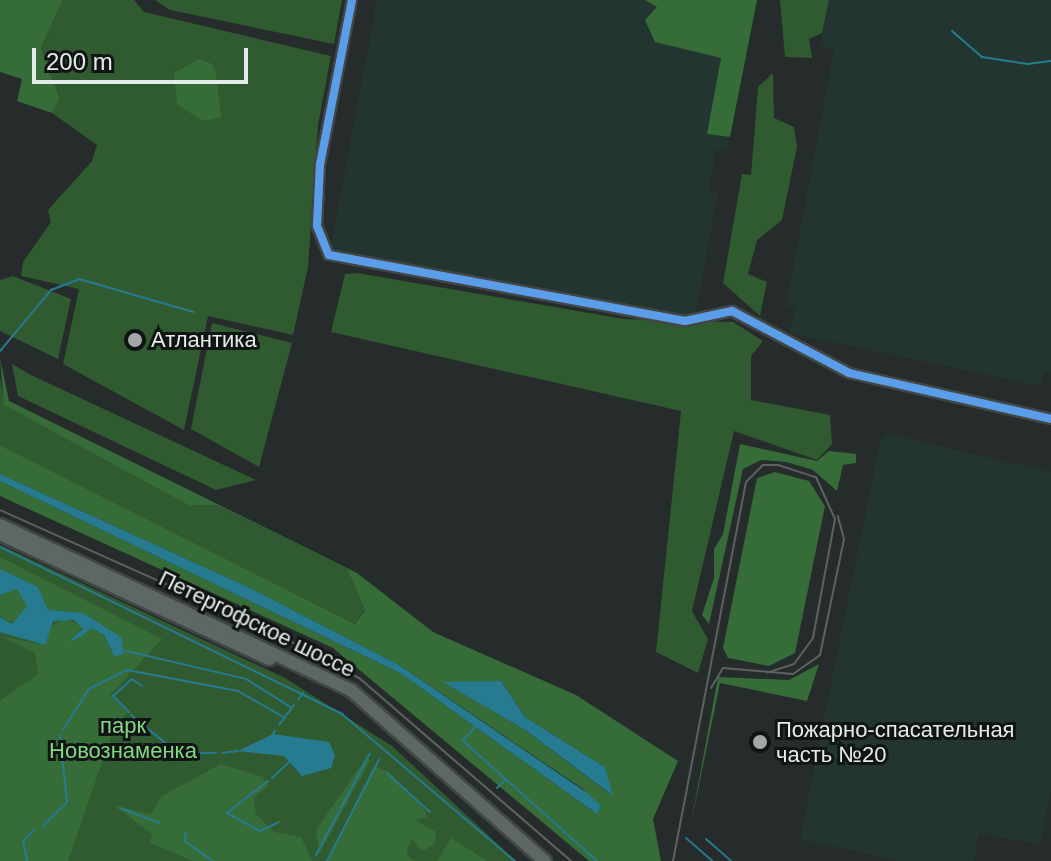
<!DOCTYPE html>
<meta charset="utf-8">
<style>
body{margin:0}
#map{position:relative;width:1051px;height:861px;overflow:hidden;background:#262b2b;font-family:Helvetica,sans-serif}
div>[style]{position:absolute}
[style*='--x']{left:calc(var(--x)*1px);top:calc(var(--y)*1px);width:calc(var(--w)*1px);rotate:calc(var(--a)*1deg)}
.built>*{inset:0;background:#233531}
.green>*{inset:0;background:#305a30}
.forest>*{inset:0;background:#366c38}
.round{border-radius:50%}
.water>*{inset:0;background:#277b90}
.stream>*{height:2px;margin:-1px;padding:0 1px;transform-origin:1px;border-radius:1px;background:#277b90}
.roads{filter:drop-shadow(2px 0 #424646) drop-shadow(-2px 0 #424646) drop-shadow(0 2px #424646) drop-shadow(0 -2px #424646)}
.street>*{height:8px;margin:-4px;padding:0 4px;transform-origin:4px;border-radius:4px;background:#5d6161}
.primary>*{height:12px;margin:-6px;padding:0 6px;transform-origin:6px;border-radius:6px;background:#5d6865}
.tram>*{height:2px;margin:-1px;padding:0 1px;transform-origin:1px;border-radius:1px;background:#5d6261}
.cycleway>*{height:8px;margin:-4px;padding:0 4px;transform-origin:4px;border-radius:4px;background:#5a9eea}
.dots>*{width:22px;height:22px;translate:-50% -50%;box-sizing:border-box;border:4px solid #101514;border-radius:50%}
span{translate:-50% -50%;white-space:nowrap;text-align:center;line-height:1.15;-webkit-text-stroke:6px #101514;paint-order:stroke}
.poi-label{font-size:22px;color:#e4ecea}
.left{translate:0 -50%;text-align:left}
.street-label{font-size:22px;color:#e4ecea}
.park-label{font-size:22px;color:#83d783}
.scale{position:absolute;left:32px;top:48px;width:216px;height:36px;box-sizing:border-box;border:4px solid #e4ecea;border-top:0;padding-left:10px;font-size:24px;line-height:28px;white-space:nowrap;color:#e4ecea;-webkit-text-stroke:6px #101514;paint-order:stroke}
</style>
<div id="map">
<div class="built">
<i style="clip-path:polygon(377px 0,757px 0,727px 151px,716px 150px,709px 189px,718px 192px,696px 314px,685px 318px,335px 252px,331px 245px)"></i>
<i style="clip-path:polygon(829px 0,1051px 0,1051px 372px,1044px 371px,1041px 386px,789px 333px,795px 308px,786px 305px,834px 50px,820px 46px)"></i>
<i style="clip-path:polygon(888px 434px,1051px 472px,1051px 791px,1040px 845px,979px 833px,974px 861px,899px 861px,800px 839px,880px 440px)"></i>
</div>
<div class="green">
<i style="clip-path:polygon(63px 0,134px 0,144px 12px,331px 56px,318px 125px,308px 267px,293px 335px,208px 316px,184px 430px,63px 364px,79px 289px,21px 276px,23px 262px,51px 222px,48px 210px,92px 161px,97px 145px,52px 113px,60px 97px,41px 48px)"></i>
<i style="clip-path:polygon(155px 0,342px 0,334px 44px,170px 10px)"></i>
<i style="clip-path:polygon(780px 0,829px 0,822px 33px,809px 39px,812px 58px,785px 57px)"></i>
<i style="clip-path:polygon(773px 73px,774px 118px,794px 127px,797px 147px,782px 220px,757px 240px,748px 274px,767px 282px,760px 316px,723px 283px,742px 174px,751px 175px,758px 87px)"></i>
<i style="clip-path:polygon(357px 273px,624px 319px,733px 322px,763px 341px,751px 356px,751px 400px,830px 415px,832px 444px,817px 460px,734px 431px,692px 611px,708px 639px,698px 673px,656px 652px,681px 411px,331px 332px,345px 274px)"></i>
<i style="clip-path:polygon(13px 276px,71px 299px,58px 359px,0 331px,0 280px)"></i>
<i style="clip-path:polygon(212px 323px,292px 343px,259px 467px,191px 429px)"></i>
<i style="clip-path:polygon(12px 364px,31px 375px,256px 480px,216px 490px,18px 396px)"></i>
<i style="clip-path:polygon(0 377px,5px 405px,188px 505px,217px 505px,347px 569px,365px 609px,355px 624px,0 445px)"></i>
<i style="clip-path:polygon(0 545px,285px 678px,392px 746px,516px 861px,0 861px)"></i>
</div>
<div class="forest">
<i style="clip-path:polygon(0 0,63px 0,41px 48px,60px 98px,52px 113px,17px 101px,22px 79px,0 72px)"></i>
<i style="clip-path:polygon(645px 0,757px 0,730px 137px,707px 134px,721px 58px,655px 42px,645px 20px,657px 7px)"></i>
<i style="clip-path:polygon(199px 59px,212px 64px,216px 73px,221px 117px,203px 121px,177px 104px,174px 73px)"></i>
<i style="clip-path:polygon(evenodd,0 358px,9px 401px,357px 573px,433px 632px,576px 695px,678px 761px,653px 819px,661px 861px,589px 861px,333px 648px,0 496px,0 481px,400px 673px,597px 814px,583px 789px,399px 665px,248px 587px,0 474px,0 445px,355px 624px,365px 610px,347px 569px,217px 505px,188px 505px,4px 405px,0 358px,501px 681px,525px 717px,605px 767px,611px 795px,525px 730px,445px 683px,501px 681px)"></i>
<i style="clip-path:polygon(740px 444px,817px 461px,829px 451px,856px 454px,856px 463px,843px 465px,837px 491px,813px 470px,786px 462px,761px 460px,743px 469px,709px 624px,702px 615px,714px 578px,714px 549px,723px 534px)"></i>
<i style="clip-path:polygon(775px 472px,809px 481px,825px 506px,795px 653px,769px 666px,728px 658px,723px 648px,757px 478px)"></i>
<i style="clip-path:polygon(0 557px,162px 639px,110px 695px,128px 713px,114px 728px,68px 861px,0 861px,0 701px,38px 674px,35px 653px,3px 637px,45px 645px,49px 627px,65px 618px,83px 627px,72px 640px,91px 628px,103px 635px,114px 656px,121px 637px,83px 613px,48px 610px,38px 587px,0 569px)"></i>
<i class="round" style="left:-3px;top:590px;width:32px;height:32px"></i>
<i style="clip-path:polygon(819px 664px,807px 701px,720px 683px,691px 824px,718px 677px,789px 680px)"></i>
<i style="clip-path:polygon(367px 756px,370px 761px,319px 854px,316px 830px)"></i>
<i style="clip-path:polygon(221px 764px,262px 777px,269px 785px,254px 798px,256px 814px,274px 832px,301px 837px,312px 861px,193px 861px,150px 843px,153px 835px,115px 806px,151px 814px,162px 796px)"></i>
<i style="clip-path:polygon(374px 766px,389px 772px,425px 810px,427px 817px,415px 820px,436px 832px,435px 843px,423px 851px,411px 839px,406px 854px,414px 861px,327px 861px)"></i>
<i style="clip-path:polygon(451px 838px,487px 861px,437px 861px)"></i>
</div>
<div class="water">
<i style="clip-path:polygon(0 474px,248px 587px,399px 665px,583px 790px,601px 805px,597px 814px,400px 673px,0 481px)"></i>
<i style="clip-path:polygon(0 569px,38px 587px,48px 610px,83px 613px,121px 637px,124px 654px,114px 656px,104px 635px,91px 628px,81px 637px,68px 642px,83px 629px,74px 620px,53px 621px,45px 645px,0 632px,0 617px,12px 624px,27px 606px,17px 589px,0 595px)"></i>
<i style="clip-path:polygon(501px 681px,525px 717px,605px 767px,613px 796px,525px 730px,443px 682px)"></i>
<i style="clip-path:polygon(273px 734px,329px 742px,335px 755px,331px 768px,302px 776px,284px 756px,238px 751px)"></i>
</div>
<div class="stream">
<i style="--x:952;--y:31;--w:40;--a:41"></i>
<i style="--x:982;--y:57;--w:46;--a:8.8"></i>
<i style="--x:1027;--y:64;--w:24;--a:-7"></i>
<i style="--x:0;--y:351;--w:80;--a:-50.1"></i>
<i style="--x:51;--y:290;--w:30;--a:-21"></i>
<i style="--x:79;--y:279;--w:119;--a:16.1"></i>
<i style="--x:0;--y:547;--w:381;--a:26"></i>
<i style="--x:342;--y:714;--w:227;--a:40.4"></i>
<i style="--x:126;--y:651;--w:123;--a:13.1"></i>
<i style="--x:246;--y:679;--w:54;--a:32.2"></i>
<i style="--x:298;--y:700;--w:9;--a:-54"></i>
<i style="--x:129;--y:712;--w:23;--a:-135"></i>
<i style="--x:113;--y:696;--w:25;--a:-42"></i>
<i style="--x:132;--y:679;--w:12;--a:35"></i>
<i style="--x:131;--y:715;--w:62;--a:39.1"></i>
<i style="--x:179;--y:754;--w:37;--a:-2"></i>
<i style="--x:279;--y:725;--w:25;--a:-53"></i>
<i style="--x:475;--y:727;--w:18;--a:131"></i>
<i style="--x:463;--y:741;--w:180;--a:41.8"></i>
<i style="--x:63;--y:730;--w:49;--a:-57.6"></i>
<i style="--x:89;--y:689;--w:42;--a:-26.6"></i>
<i style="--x:127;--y:670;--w:113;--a:10.7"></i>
<i style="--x:238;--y:691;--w:54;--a:29.9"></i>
<i style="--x:273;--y:734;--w:4;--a:-63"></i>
<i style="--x:222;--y:753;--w:16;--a:-7"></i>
<i style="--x:387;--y:773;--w:58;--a:42.2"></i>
<i style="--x:272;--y:778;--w:26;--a:-43"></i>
<i style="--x:268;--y:781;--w:52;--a:142"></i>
<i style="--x:227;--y:813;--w:38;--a:29"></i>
<i style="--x:260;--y:831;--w:21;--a:-25"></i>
<i style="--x:497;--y:788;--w:11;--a:-45"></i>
<i style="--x:120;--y:808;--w:43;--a:20.6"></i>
<i style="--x:43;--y:826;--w:34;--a:-45"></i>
<i style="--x:67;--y:802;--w:67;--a:-96"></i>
<i style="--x:185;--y:833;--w:9;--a:84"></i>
<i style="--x:186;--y:842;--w:33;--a:35"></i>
<i style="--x:686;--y:838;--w:35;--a:41"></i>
<i style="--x:706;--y:839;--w:33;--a:41"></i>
<i style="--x:316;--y:855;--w:115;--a:-62.1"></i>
<i style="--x:27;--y:861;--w:20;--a:-101"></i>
<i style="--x:23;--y:841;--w:16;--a:-45"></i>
<i style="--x:327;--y:861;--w:114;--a:-62.8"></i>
</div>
<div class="roads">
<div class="street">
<i style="--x:352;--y:0;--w:167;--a:101"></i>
<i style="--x:320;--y:164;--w:62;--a:92.8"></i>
<i style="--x:317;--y:226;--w:31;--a:68"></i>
<i style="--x:329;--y:255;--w:362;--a:10.5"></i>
<i style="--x:685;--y:321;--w:48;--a:-12"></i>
<i style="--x:732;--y:311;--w:132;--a:27.9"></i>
<i style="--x:849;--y:373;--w:207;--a:12.8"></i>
</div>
<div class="primary">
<i style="--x:0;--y:525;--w:389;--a:25.2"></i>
<i style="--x:352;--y:691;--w:257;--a:41.4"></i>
<i style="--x:0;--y:534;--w:297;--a:24.9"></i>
</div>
</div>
<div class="tram">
<i style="--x:0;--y:510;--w:297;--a:24.1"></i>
<i style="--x:271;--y:631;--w:100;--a:28.1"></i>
<i style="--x:359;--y:678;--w:280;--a:40.8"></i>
<i style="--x:711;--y:688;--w:23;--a:-59"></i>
<i style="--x:723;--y:668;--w:70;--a:4.9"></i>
<i style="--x:793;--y:674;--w:33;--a:-35"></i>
<i style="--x:820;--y:655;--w:118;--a:-78.3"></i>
<i style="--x:844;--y:539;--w:24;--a:-105"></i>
<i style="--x:673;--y:861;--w:386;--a:-79.1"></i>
<i style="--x:746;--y:482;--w:24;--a:-45"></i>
<i style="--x:763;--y:465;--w:15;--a:0"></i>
<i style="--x:778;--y:465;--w:40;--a:18"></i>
<i style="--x:816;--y:477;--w:46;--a:65.7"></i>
<i style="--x:835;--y:519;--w:121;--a:100.5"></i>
<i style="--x:813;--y:638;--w:32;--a:126"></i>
<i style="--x:794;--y:664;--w:28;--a:162"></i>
</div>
<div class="cycleway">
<i style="--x:352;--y:0;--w:167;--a:101"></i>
<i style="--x:320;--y:164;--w:62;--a:92.8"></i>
<i style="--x:317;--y:226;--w:31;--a:68"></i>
<i style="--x:329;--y:255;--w:362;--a:10.5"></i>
<i style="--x:685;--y:321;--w:48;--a:-12"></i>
<i style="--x:732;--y:311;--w:132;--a:27.9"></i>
<i style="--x:849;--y:373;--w:207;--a:12.8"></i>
</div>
<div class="dots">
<i style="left:135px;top:340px;background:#a2a8a7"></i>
<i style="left:760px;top:742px;background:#a2a8a7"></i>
</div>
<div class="poi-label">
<span class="left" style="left:151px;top:340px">Атлантика</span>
<span class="left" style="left:776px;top:742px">Пожарно-спасательная<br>часть №20</span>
</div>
<div class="street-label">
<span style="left:257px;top:624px;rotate:26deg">Петергофское шоссе</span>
</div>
<div class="park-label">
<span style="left:123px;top:738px">парк<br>Новознаменка</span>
</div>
<div class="scale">200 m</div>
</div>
